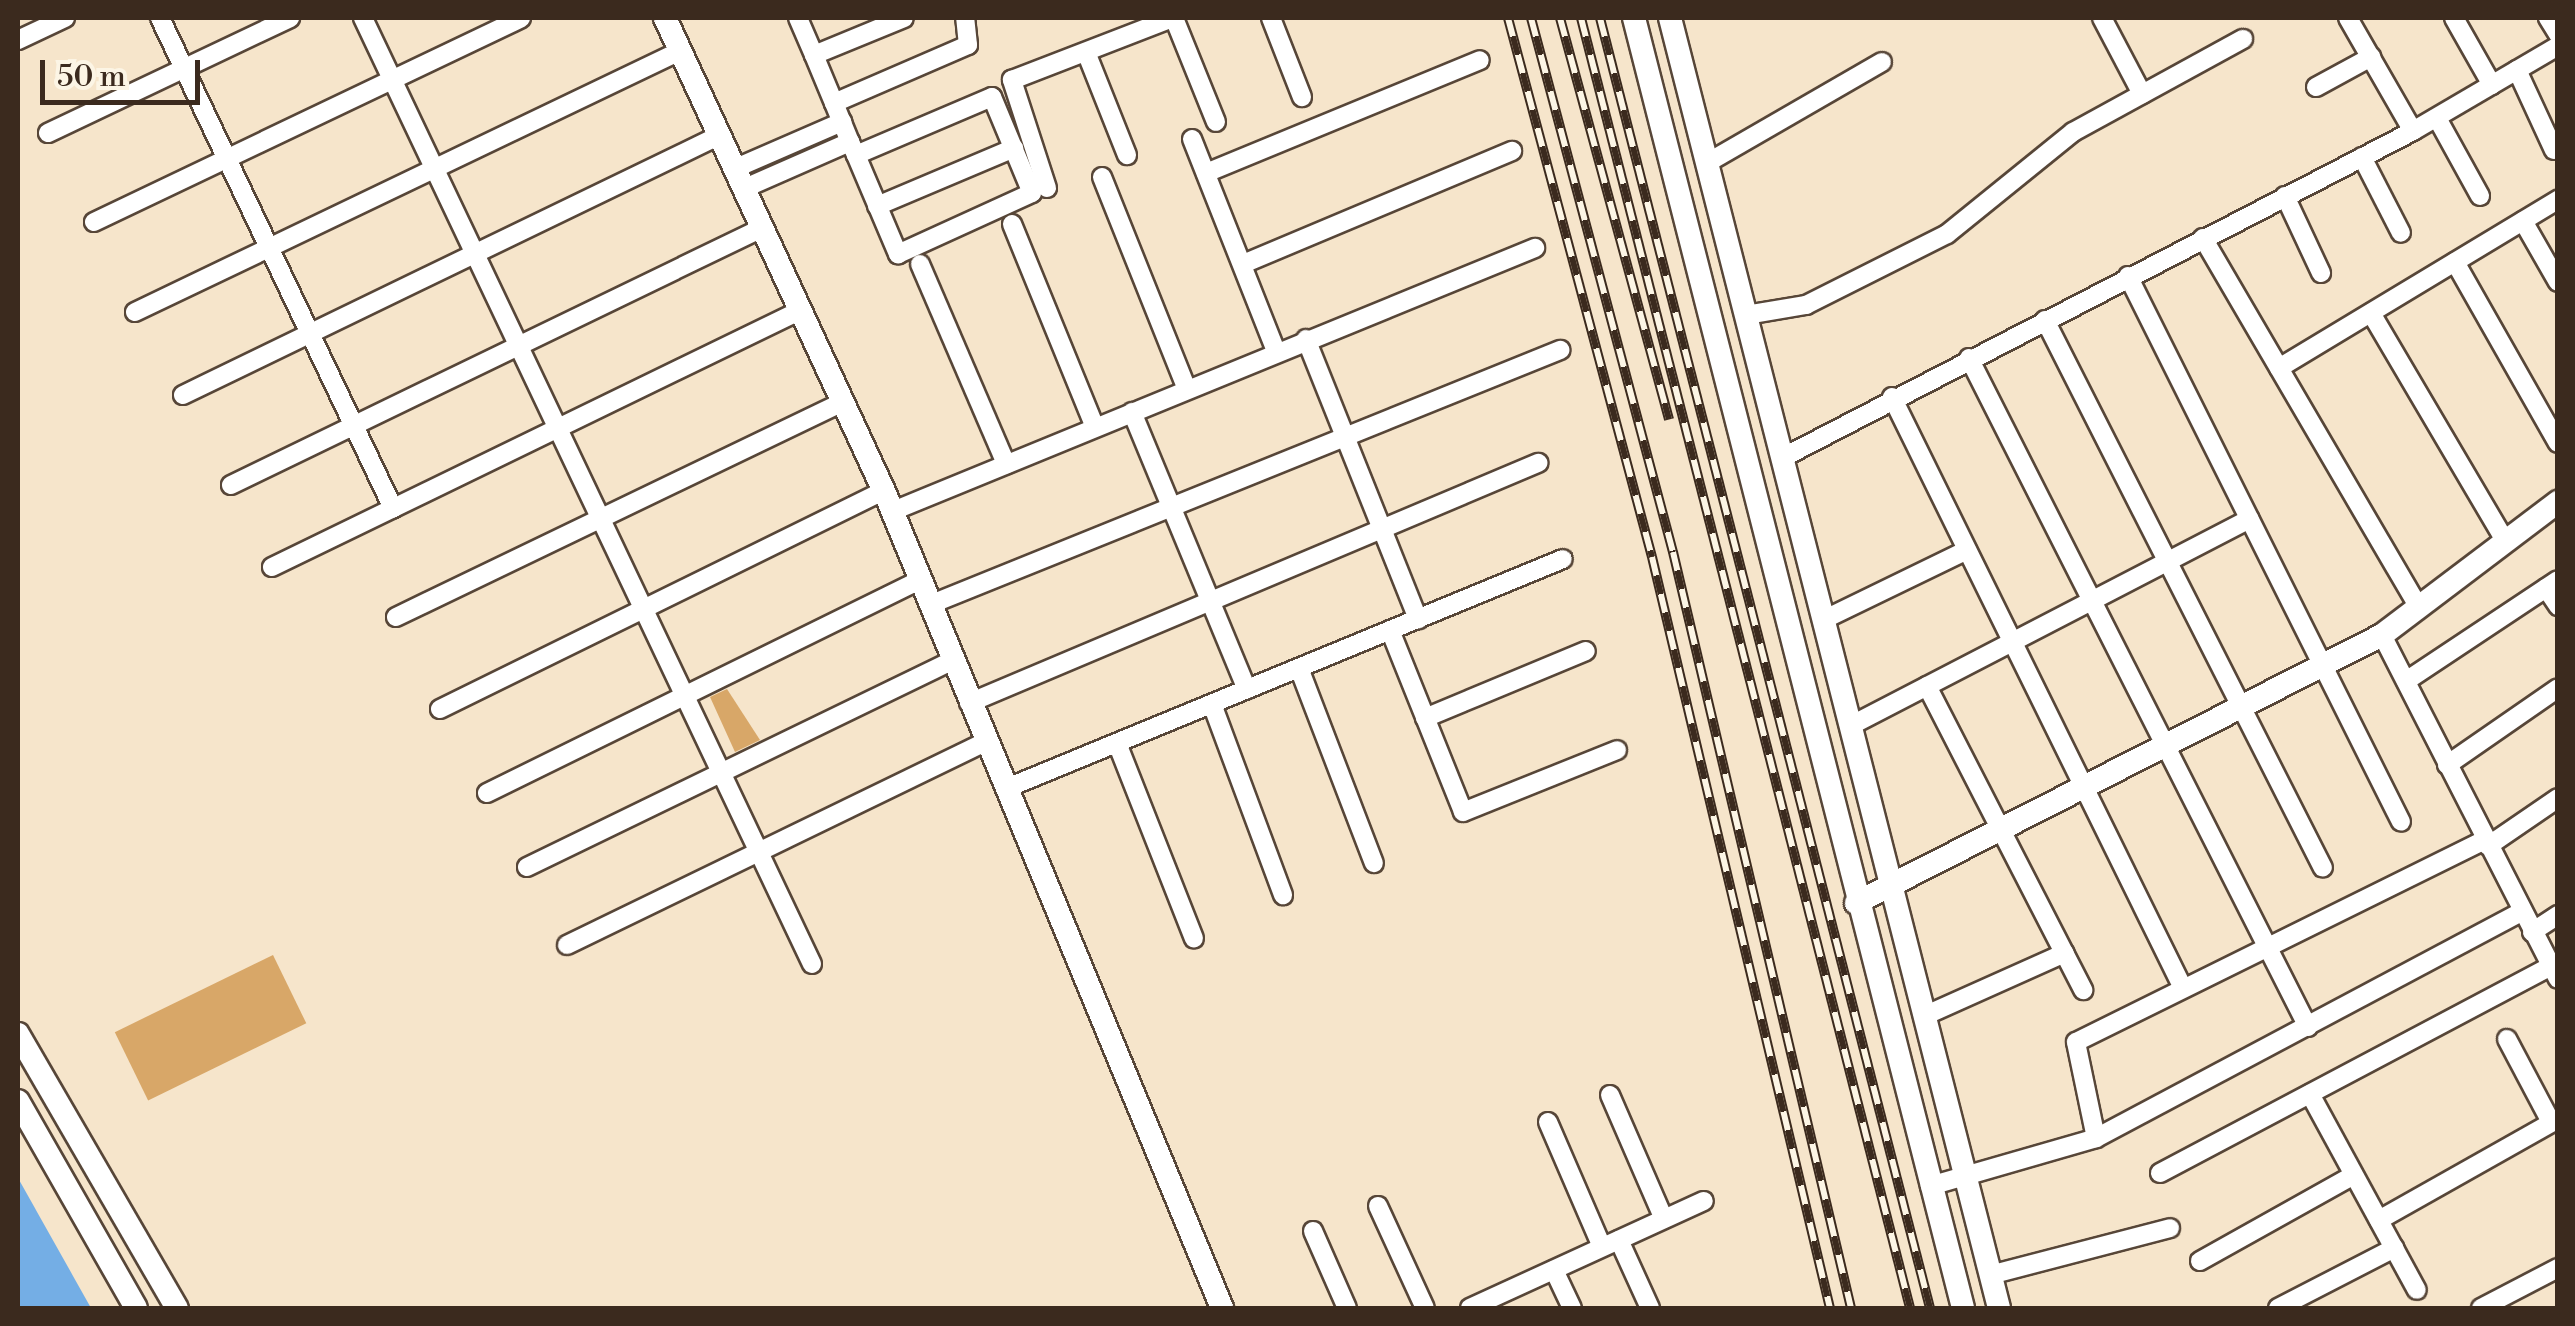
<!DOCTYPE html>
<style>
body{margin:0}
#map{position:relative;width:2575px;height:1326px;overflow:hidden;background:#f6e5cb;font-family:"Libre Bodoni",serif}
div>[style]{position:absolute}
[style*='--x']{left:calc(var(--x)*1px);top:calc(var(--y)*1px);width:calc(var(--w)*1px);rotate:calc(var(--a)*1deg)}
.water>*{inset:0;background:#74aee5}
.building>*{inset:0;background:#d8a768;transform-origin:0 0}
.roads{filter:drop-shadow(2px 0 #574638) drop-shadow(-2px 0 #574638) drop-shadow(0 2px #574638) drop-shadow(0 -2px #574638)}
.minor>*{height:18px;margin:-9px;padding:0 9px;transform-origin:9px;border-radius:9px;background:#fff}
.tertiary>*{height:22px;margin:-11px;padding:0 11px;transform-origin:11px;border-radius:11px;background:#fff}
.rail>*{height:10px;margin-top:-5px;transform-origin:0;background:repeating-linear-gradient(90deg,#fcf5e5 0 19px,#3b2a1e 0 38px);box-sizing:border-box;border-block:2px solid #3b2a1e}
span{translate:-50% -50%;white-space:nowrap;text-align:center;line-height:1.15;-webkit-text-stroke:8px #fcf5e5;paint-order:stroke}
.frame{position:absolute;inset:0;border:20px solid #3b2a1e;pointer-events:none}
.scale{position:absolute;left:40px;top:60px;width:160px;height:45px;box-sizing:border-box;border:5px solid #3b2a1e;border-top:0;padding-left:12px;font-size:30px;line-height:35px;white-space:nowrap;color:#3b2a1e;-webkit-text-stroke:8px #fcf5e5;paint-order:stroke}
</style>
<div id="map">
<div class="water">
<i style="clip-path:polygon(18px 1178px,91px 1308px,18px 1308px)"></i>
</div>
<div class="building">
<i style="clip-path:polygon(727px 689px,760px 740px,735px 752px,710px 697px)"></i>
<i style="left:273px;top:955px;width:76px;height:176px;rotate:64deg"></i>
</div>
<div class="roads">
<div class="minor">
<i style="--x:160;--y:18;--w:543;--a:64.57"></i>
<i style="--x:363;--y:18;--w:1047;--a:64.61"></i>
<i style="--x:798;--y:18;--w:40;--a:66.6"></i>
<i style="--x:814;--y:55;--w:52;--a:67.4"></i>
<i style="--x:834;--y:103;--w:42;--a:67.7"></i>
<i style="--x:850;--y:142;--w:14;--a:65"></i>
<i style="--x:856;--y:155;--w:108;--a:67"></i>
<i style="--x:898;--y:254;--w:147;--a:-24.5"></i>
<i style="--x:1032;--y:193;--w:104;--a:-112.6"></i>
<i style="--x:992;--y:97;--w:148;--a:156.9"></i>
<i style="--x:1174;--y:18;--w:112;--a:68"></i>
<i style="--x:1271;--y:18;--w:85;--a:68.6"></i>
<i style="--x:2102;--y:18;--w:86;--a:62.2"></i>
<i style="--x:2348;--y:18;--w:130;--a:60.1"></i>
<i style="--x:2454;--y:18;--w:77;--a:60.4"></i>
<i style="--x:2548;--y:18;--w:19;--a:58"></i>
<i style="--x:18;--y:40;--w:52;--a:-25.1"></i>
<i style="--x:1086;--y:52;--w:111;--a:68.3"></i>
<i style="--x:814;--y:55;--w:97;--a:-22.3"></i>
<i style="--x:2517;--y:70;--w:88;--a:65.2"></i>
<i style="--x:2316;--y:87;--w:63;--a:-28.6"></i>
<i style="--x:834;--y:103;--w:146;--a:-23.4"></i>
<i style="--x:968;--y:45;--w:27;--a:-96"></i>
<i style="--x:2437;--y:118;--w:89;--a:61.1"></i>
<i style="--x:48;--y:133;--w:268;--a:-25.4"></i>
<i style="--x:1192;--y:139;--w:228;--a:68.4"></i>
<i style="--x:2362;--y:157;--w:85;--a:62.8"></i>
<i style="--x:1707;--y:163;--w:202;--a:-30"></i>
<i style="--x:736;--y:168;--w:116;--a:-23.5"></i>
<i style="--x:1206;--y:173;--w:296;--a:-22.4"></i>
<i style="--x:1102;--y:177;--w:228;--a:68.2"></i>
<i style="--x:745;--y:188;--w:115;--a:-23.7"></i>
<i style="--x:1047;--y:188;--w:114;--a:-108"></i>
<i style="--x:1012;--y:80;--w:173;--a:-21.1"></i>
<i style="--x:2285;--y:196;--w:85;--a:64.9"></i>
<i style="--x:877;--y:206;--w:149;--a:-22.9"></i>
<i style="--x:2523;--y:221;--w:70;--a:60.2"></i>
<i style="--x:94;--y:222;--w:473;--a:-25.5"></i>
<i style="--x:1012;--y:224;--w:219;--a:67.8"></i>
<i style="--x:2203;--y:238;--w:428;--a:59.7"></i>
<i style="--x:2455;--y:262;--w:208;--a:60.4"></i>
<i style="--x:920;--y:264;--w:218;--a:66.7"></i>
<i style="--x:1243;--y:264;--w:292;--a:-22.8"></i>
<i style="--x:2128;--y:276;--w:610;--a:63.43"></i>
<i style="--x:135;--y:312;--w:604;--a:-25.59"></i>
<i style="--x:2371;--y:313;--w:266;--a:59.5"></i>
<i style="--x:1746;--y:315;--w:61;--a:-9.5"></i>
<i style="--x:1806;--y:305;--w:158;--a:-26.7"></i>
<i style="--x:1947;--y:234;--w:162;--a:-39"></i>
<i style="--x:2073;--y:132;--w:194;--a:-28.7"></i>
<i style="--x:2045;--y:320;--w:614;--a:63.1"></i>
<i style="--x:1306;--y:339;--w:302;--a:68.2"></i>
<i style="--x:1969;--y:358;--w:750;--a:63.13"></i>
<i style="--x:2279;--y:368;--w:326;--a:-31.1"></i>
<i style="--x:183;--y:395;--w:597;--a:-25.83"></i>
<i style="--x:1892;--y:397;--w:659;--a:63.79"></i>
<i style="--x:1132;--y:412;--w:300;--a:67.5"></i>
<i style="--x:1782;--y:458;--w:711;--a:-27.39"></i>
<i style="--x:2413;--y:131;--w:168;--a:-30.4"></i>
<i style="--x:231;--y:485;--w:592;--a:-25.83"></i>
<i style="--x:893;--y:511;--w:694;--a:-22.28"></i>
<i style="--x:272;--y:567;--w:588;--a:-25.91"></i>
<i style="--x:2546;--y:588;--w:22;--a:56"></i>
<i style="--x:929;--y:605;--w:681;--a:-22"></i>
<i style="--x:396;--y:617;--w:495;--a:-25.7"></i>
<i style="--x:1823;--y:620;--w:160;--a:-25.9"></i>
<i style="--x:1390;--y:630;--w:196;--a:68.1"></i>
<i style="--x:1463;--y:812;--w:166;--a:-21.9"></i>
<i style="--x:2382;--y:635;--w:386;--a:62.9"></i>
<i style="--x:1299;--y:668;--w:209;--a:69"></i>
<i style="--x:2406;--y:681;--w:182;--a:-33.6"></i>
<i style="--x:1927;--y:686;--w:342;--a:62.8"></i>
<i style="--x:969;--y:703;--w:618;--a:-22.87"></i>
<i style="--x:1212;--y:704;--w:204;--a:69.6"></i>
<i style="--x:440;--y:709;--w:495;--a:-26.2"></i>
<i style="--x:1425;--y:718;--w:174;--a:-22.6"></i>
<i style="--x:1850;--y:726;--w:450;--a:-27.4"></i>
<i style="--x:1117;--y:743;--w:210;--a:68.5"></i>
<i style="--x:2447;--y:765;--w:135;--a:-34.7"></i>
<i style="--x:1007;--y:788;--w:601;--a:-22.39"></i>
<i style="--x:487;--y:793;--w:483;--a:-26.2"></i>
<i style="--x:2488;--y:846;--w:85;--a:-34.4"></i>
<i style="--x:527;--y:867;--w:474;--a:-25.9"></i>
<i style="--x:2532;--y:932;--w:31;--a:-33"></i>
<i style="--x:567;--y:945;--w:467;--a:-25.9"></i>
<i style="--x:1924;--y:1016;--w:154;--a:-24.1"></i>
<i style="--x:2507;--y:1039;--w:94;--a:62.1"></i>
<i style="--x:2310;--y:1094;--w:223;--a:61.4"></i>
<i style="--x:1610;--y:1095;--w:135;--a:66.5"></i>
<i style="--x:1548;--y:1122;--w:136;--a:66.6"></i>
<i style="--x:2096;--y:1138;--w:98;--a:-101.8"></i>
<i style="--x:2076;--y:1042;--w:455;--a:-26.3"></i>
<i style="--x:2160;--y:1173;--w:442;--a:-27.9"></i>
<i style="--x:1930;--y:1186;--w:173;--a:-16.1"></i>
<i style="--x:2096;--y:1138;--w:481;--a:-28"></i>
<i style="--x:1378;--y:1206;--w:112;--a:65.3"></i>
<i style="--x:2379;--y:1220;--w:206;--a:-29.4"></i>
<i style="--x:1313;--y:1231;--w:84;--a:66.2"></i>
<i style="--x:1619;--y:1240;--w:75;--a:65.5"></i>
<i style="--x:2200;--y:1261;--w:176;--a:-29.2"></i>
<i style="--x:1554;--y:1270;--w:42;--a:64.7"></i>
<i style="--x:1990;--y:1275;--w:186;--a:-14.6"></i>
<i style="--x:1470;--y:1308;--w:257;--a:-24.6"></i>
<i style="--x:2278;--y:1308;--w:131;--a:-27.3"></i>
<i style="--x:2481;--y:1308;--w:87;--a:-27.5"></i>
</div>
<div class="tertiary">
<i style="--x:665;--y:18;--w:521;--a:65.16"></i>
<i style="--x:884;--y:491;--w:884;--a:67.52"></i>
<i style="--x:1634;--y:18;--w:1331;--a:75.69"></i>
<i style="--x:1670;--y:18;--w:1331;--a:75.69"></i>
<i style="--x:1856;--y:903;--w:590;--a:-27"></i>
<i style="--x:2382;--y:635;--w:221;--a:-37.1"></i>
<i style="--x:18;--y:1034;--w:317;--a:59.9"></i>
<i style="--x:18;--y:1101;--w:238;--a:60.3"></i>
</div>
</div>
<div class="rail">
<i style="--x:1508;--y:18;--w:558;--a:75.04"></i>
<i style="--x:1652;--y:557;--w:772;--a:76.67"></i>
<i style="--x:1531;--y:18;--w:553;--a:75.11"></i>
<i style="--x:1673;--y:552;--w:777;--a:76.75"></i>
<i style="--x:1560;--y:18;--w:416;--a:74.8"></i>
<i style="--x:1581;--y:18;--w:1331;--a:75.69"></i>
<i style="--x:1600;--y:18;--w:1332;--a:75.65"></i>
</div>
<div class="frame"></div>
<div class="scale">50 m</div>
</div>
